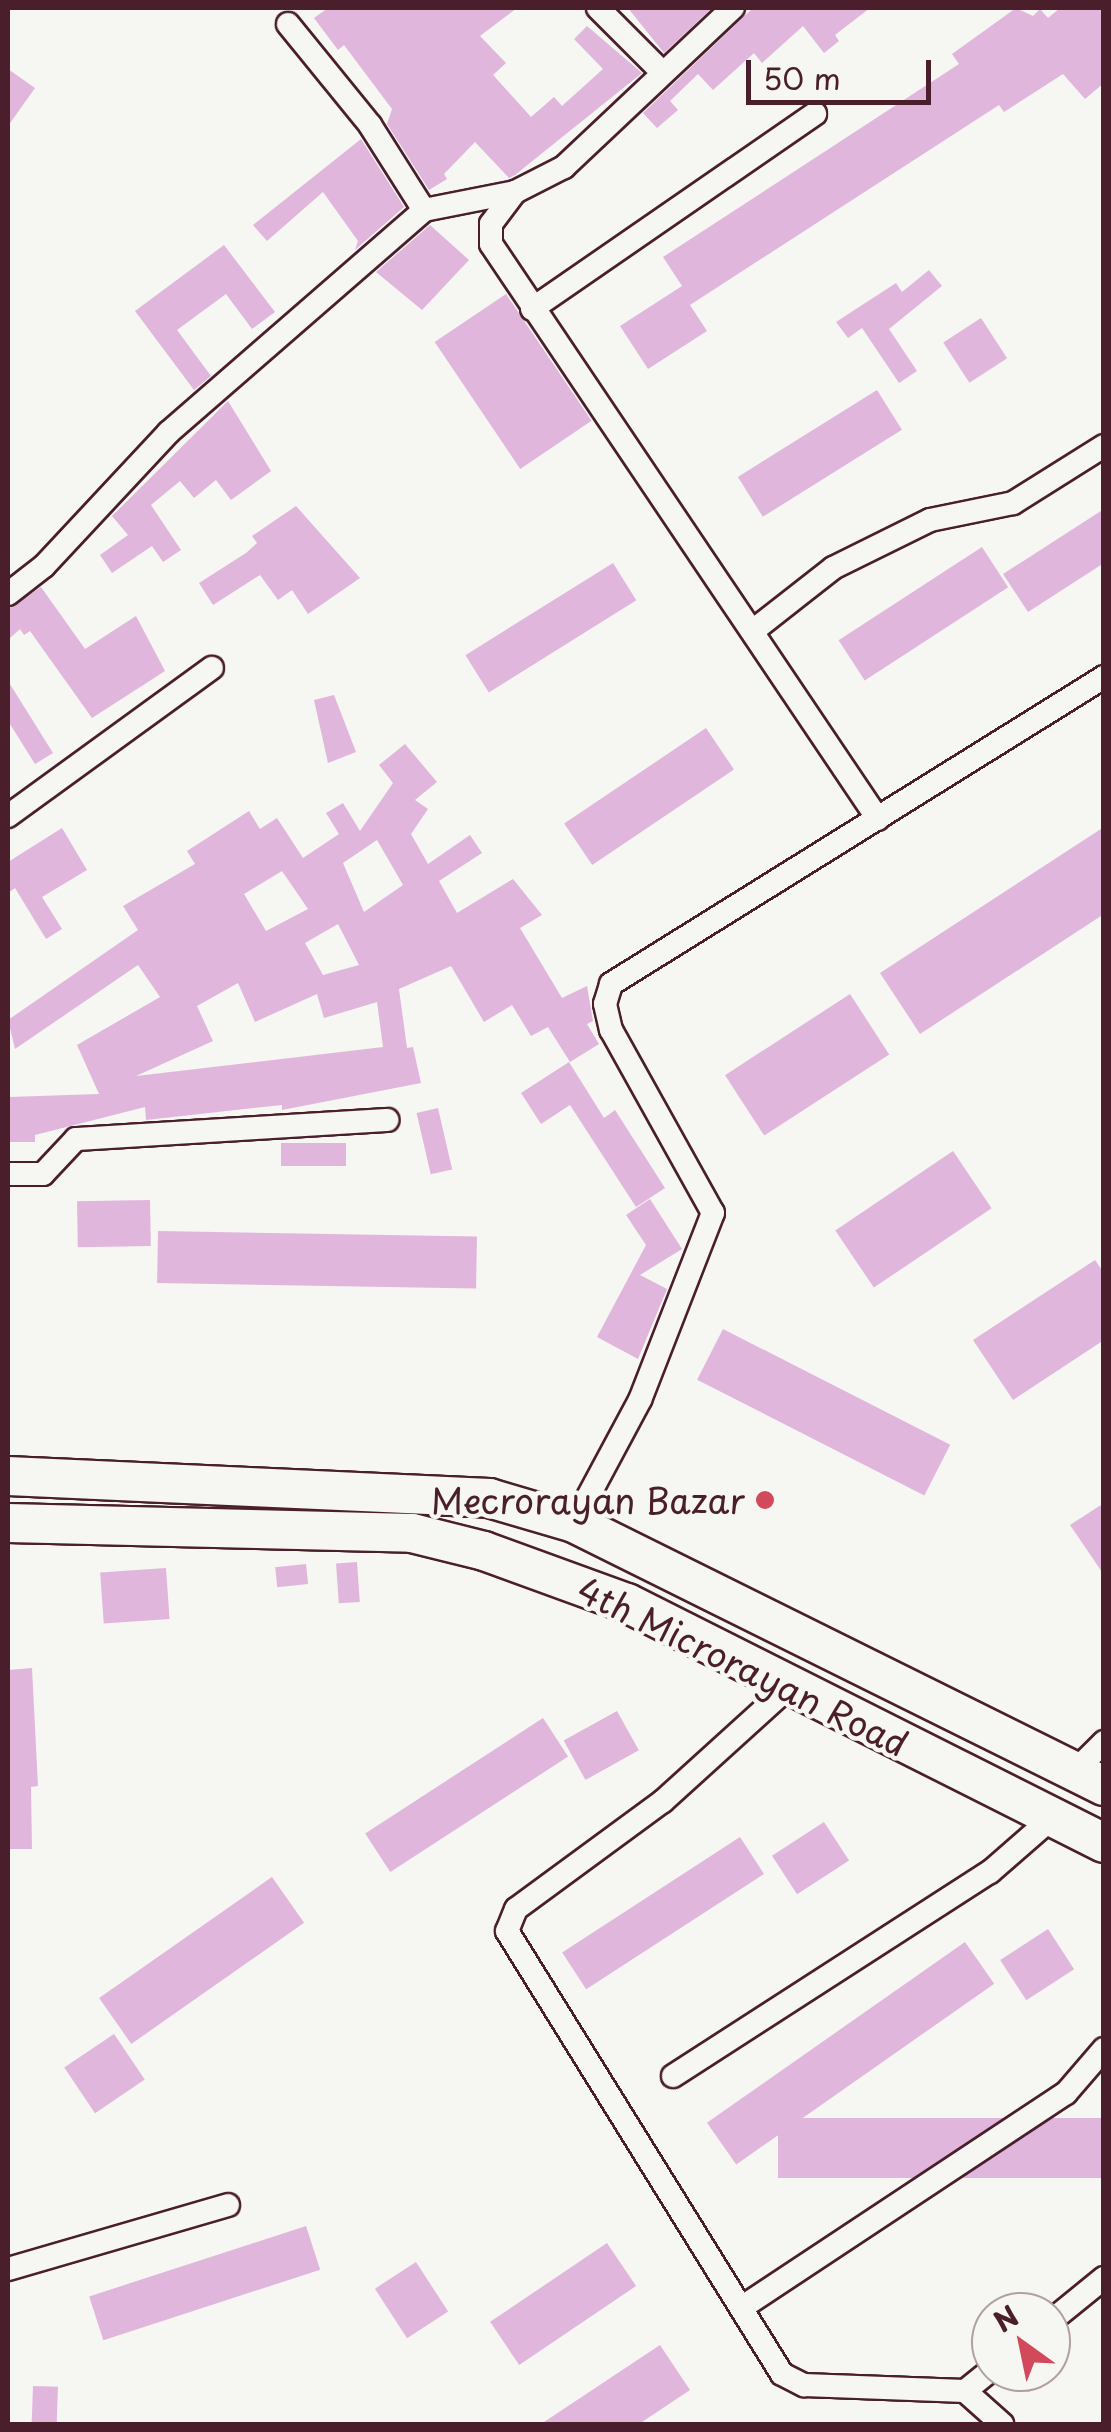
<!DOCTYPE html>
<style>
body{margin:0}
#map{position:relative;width:1111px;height:2432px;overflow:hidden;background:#f6f6f2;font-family:"Playpen Sans",sans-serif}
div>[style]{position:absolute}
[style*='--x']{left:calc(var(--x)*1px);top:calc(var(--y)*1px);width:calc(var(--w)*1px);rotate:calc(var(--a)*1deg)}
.building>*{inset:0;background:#e1b6dc;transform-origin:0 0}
.roads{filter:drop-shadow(2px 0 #4a1f2b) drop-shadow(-2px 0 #4a1f2b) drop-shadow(0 2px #4a1f2b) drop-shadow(0 -2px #4a1f2b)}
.minor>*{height:22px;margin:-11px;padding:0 11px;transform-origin:11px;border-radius:11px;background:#f6f6f2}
.primary>*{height:38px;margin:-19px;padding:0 19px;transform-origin:19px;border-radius:19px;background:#f6f6f2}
.dots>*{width:28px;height:28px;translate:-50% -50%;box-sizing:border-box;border:5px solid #f6f6f2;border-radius:50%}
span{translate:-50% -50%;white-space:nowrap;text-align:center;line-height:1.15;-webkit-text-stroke:9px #f6f6f2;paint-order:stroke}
.poi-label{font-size:35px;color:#4a1f2b}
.right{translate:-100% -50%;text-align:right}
.street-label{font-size:35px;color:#4a1f2b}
.frame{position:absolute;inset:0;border:10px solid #4a1f2b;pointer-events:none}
.north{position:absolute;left:971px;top:2292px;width:100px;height:100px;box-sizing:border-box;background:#f6f6f2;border:2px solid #b1a0a2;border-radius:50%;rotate:327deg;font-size:28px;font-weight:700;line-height:40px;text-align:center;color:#4a1f2b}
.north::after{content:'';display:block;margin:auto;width:35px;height:45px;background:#d1495b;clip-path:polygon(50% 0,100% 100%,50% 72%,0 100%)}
.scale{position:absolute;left:746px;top:60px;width:185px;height:45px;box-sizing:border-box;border:5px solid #4a1f2b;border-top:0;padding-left:12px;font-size:30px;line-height:35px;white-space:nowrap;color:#4a1f2b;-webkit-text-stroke:8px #f6f6f2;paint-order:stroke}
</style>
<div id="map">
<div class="building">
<i style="clip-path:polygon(328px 8px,517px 8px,480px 36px,506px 63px,493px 75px,531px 117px,554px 97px,562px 106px,603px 69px,574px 39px,587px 26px,642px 73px,515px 175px,509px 178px,475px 142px,444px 174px,447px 179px,429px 190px,387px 124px,392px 109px,344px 45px,338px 50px,314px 18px)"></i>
<i style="clip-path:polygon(628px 8px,712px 8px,664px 53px)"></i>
<i style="clip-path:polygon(753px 8px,870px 8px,835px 35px,839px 41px,824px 53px,803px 26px,762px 63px,754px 53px,713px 90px,698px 74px,670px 101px,678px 110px,657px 128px,643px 113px)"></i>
<i style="clip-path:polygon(1016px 8px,1033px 16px,1040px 9px,1048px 18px,1060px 8px,1104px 8px,1104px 83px,1085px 99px,1063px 74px,1004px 112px,999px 105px,690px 305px,707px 331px,648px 369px,620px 326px,682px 286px,663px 257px,959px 64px,952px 54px)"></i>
<i style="clip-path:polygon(8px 69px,35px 88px,8px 126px)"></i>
<i style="clip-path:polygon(361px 139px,404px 207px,355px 250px,358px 241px,323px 192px,267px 241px,253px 225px)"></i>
<i style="clip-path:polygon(430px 225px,469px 260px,422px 310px,376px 272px)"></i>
<i style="clip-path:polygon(224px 245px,275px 312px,252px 329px,226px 294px,177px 330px,211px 376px,194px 390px,135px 311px)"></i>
<i style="clip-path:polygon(929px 270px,942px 286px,889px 329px,917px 371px,899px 383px,862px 328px,848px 338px,836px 322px,896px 283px,902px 292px)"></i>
<i style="left:506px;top:294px;width:153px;height:86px;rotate:56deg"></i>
<i style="left:981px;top:318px;width:48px;height:45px;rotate:57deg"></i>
<i style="left:877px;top:390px;width:47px;height:164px;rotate:58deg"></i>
<i style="clip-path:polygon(228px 401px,271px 471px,231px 500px,216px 480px,194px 498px,180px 481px,151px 505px,181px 550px,163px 562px,152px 546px,112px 573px,100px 555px,128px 535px,112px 516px)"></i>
<i style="clip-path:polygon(296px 506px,360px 578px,308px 614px,292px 590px,278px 600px,260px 575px,213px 605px,199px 583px,246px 553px,257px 543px,252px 536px)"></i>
<i style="clip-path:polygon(1104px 509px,1104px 563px,1028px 612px,1003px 574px)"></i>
<i style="left:982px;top:547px;width:48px;height:171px;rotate:57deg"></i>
<i style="left:613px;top:563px;width:44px;height:174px;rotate:58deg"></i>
<i style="clip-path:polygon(41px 587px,85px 649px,136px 616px,165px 671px,92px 718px,30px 631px,24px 635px,20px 629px,8px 640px,8px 609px)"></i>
<i style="clip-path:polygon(8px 681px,53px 753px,35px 764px,8px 721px)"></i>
<i style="clip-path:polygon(334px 695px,356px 752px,328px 763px,314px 700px)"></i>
<i style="left:706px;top:728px;width:50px;height:171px;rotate:56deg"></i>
<i style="clip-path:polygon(evenodd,405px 744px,437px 782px,415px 800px,428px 809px,411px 834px,428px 864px,470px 835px,482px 853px,439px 881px,457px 913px,513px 879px,542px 915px,520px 928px,562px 998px,587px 986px,593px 1021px,587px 1024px,599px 1044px,570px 1062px,548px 1027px,531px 1036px,512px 1005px,484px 1022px,451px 966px,399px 989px,407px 1048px,413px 1047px,421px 1083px,282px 1110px,282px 1105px,146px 1120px,145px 1107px,35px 1135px,35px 1142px,8px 1142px,9px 1097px,99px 1094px,77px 1045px,160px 997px,138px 965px,15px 1049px,8px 1020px,138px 930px,123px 906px,195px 864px,187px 851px,249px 811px,260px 829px,277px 818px,303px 858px,339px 834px,326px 813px,343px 803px,360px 831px,393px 783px,379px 765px,405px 744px,377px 840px,403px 885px,364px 912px,343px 863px,377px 840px,405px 744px,282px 871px,308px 909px,266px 931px,244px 894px,282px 871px,405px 744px,338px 924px,359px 965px,323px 975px,305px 943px,338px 924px,405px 744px,238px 983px,255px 1022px,317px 994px,324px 1018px,377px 1002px,383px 1047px,136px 1076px,213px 1041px,197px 1006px,238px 983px)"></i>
<i style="clip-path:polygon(1104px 827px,1104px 914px,920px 1034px,880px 973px)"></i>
<i style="clip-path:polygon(62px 828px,87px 870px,42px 897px,62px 929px,46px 939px,15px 888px,8px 893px,8px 862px)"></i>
<i style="left:850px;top:994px;width:72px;height:149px;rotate:57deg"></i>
<i style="clip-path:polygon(569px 1062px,604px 1118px,615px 1110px,665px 1188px,636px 1207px,570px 1105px,541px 1124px,521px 1093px)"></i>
<i style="left:438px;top:1108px;width:63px;height:22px;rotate:77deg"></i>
<i style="left:281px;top:1143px;width:65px;height:23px"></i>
<i style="left:953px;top:1151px;width:69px;height:142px;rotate:56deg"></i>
<i style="clip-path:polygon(650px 1199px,682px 1249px,640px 1275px,667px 1289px,638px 1359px,597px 1337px,646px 1245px,626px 1215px)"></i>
<i style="left:150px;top:1200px;width:46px;height:73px;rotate:89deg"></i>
<i style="left:158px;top:1231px;width:319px;height:52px;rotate:1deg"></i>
<i style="clip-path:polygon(1095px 1260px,1104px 1273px,1104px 1340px,1013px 1400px,973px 1340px)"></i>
<i style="left:723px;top:1329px;width:255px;height:57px;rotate:27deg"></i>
<i style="clip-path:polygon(1104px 1503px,1104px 1575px,1070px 1525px)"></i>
<i style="left:357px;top:1562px;width:40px;height:21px;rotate:86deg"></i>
<i style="left:306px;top:1564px;width:20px;height:31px;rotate:84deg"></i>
<i style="left:166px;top:1568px;width:51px;height:66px;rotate:86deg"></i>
<i style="clip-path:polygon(32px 1668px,38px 1786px,31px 1787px,32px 1849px,9px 1849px,8px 1670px)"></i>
<i style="left:617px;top:1711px;width:45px;height:61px;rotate:61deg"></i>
<i style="left:543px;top:1718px;width:46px;height:212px;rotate:57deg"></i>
<i style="left:824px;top:1822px;width:46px;height:62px;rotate:57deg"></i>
<i style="left:740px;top:1837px;width:44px;height:212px;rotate:57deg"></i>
<i style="left:272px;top:1877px;width:56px;height:211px;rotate:55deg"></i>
<i style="left:1048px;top:1929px;width:48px;height:57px;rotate:57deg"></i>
<i style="left:965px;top:1942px;width:51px;height:315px;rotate:55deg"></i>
<i style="left:114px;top:2034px;width:55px;height:60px;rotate:56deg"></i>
<i style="left:1104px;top:2118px;width:60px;height:326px;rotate:90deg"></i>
<i style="left:306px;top:2226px;width:46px;height:228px;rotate:72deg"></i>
<i style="left:607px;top:2243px;width:52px;height:141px;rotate:56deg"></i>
<i style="left:416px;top:2262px;width:59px;height:49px;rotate:57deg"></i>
<i style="clip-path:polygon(660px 2345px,690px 2390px,639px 2424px,541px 2424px)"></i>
<i style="left:33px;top:2386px;width:25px;height:38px;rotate:2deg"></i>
</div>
<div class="roads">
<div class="minor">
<i style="--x:598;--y:8;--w:89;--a:45"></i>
<i style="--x:288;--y:24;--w:130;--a:50.9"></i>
<i style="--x:370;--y:125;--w:101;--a:57.6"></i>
<i style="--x:515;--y:192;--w:40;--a:127"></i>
<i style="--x:491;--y:224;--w:20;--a:90"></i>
<i style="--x:491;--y:244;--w:693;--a:56.06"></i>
<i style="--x:532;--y:309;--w:344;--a:-34.6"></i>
<i style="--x:8;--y:594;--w:46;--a:-37.9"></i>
<i style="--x:44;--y:566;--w:183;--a:-47"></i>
<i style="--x:169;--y:432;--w:338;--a:-41"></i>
<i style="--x:424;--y:210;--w:93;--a:-11.2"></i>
<i style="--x:515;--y:192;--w:55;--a:-27"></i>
<i style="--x:564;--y:167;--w:232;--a:-43.3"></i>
<i style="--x:754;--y:630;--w:100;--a:-38.1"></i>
<i style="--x:833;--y:568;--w:108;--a:-26.3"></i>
<i style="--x:930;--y:520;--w:85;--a:-11.6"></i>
<i style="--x:1013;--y:503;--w:107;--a:-32.1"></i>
<i style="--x:8;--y:816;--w:252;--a:-36"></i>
<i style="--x:8;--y:1174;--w:35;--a:0"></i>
<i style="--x:43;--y:1174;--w:48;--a:-46.7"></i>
<i style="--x:76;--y:1139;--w:312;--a:-3.5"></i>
<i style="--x:574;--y:1523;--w:140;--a:-61.8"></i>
<i style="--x:640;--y:1400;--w:201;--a:-68.7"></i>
<i style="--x:713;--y:1213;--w:210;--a:-119.1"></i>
<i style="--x:611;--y:1030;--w:27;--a:-103"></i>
<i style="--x:605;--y:1004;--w:21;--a:-73"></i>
<i style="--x:611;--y:984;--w:581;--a:-31.91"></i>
<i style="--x:791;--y:1685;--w:173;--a:137.8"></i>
<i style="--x:663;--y:1801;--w:182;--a:143.7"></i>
<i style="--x:516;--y:1909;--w:24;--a:112"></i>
<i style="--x:507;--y:1931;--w:521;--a:58.17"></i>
<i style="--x:782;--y:2374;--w:25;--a:27"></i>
<i style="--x:804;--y:2385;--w:161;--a:2.1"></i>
<i style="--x:1075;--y:1771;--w:41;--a:-45"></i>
<i style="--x:673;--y:2076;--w:377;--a:-32.8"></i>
<i style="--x:990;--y:1872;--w:82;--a:-41.1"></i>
<i style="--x:8;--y:2269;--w:229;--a:-16.2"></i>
<i style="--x:741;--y:2308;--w:390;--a:-33.5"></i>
<i style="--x:1066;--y:2093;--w:58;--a:-49.2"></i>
<i style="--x:1051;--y:2321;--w:68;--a:-39.1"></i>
<i style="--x:991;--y:2370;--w:33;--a:141"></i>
<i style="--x:965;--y:2391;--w:50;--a:41.7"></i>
</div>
<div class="primary">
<i style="--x:8;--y:1476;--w:482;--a:2.6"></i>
<i style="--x:489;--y:1498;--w:89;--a:16.4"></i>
<i style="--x:574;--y:1523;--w:592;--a:26.39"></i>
<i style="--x:8;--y:1523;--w:404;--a:1.4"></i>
<i style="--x:412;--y:1533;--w:74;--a:14"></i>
<i style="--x:484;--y:1551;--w:152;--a:20"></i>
<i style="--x:627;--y:1603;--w:534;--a:26.71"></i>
</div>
</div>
<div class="dots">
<i style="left:765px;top:1500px;background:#d1495b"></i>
</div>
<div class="poi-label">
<span class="right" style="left:745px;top:1500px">Mecrorayan Bazar</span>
</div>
<div class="street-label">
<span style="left:743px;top:1666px;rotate:26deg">4th Microrayan Road</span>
</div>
<div class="frame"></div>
<div class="north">N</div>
<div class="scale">50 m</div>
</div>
